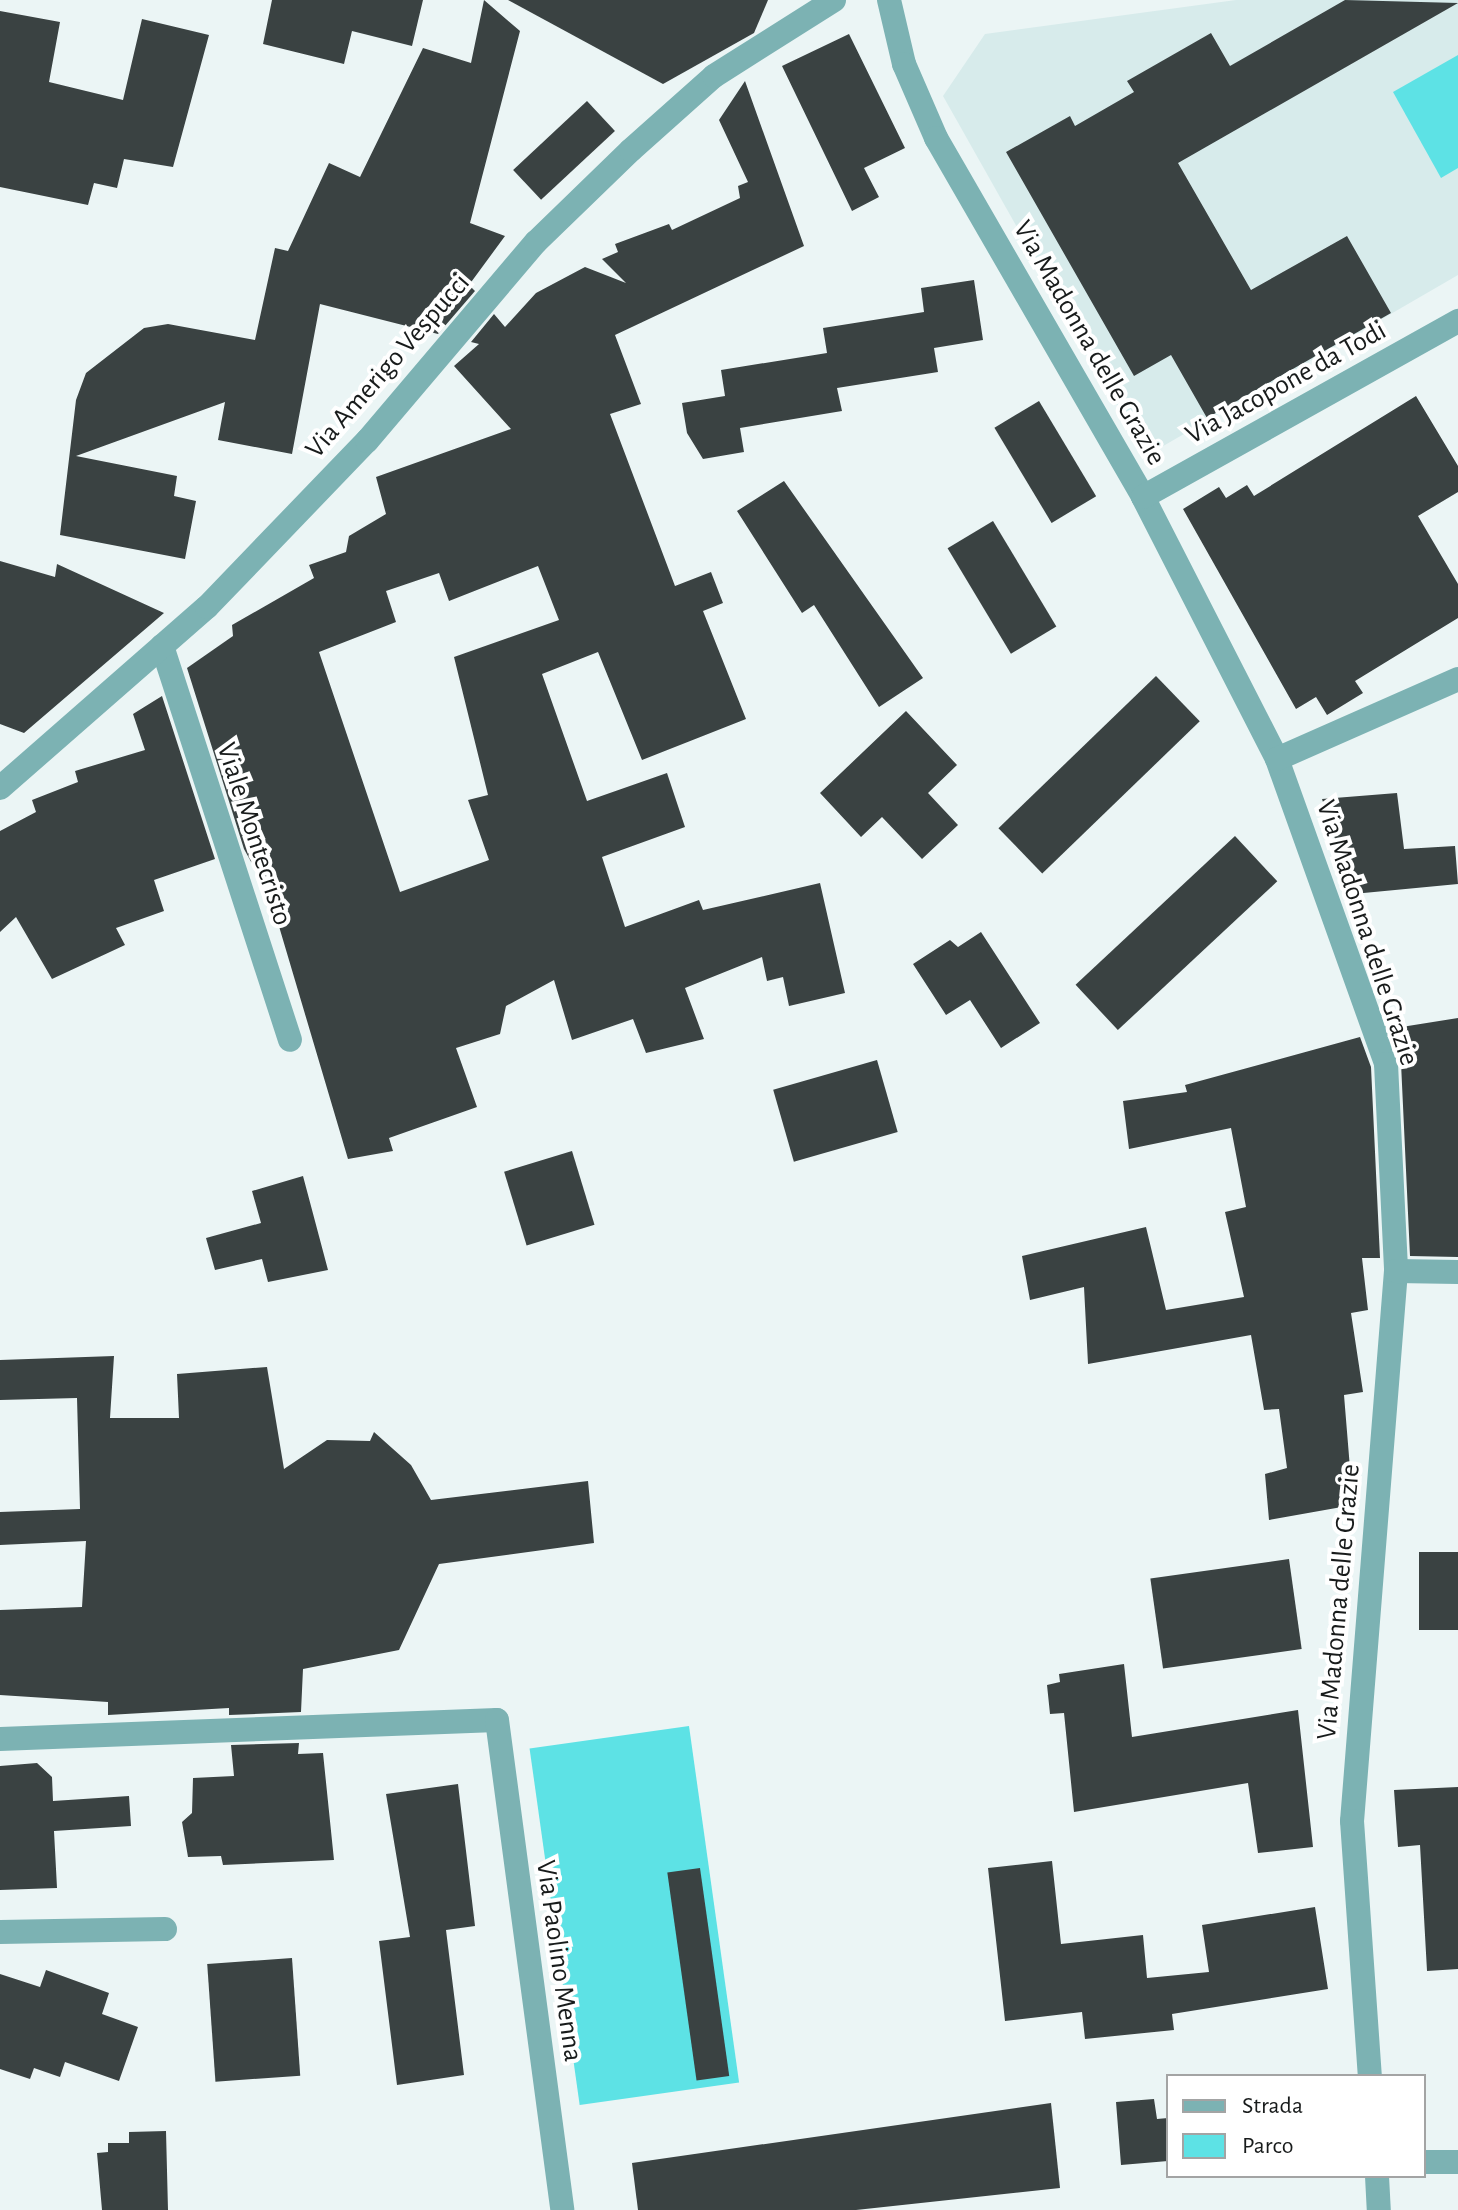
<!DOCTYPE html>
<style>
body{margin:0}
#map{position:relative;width:1458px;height:2210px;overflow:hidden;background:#ebf5f5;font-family:"Alegreya Sans",sans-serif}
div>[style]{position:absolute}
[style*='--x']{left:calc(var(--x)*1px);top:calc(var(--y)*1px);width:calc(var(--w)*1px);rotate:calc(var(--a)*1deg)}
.built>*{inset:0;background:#d7ebeb}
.green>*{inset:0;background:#5de2e5;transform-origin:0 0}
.building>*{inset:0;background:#3a4242;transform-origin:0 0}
.minor>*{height:24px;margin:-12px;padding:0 12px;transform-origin:12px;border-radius:12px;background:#7cb2b3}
span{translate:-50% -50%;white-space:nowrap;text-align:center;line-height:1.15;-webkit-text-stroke:8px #fff;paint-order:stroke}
.street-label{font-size:28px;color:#181b1b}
.legend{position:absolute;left:1166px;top:2074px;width:260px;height:104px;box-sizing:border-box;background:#fff;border:2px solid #a3a4a4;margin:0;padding:10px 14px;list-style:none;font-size:24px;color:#181b1b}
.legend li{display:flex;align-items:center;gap:16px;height:40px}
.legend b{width:40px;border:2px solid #a3a4a4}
</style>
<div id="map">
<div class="built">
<i style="clip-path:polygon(1236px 0,1458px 0,1458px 275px,1146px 456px,943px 96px,985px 34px)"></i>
</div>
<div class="green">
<i style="clip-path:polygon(1458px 55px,1458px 168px,1441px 178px,1393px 92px)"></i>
<i style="left:689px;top:1726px;width:360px;height:161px;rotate:82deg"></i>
</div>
<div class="building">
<i style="clip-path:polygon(272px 0,423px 0,412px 46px,352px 31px,344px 64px,263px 44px)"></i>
<i style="clip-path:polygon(484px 0,520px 31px,470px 223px,505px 236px,469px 285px,475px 291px,438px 334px,320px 304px,292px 454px,218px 440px,225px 402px,76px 456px,177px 476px,174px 496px,196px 501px,185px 559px,60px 535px,76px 400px,86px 373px,144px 328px,168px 324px,255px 340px,275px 248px,288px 251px,329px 163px,360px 177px,423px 48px,471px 63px)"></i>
<i style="clip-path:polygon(508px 0,768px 0,754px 33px,663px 84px)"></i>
<i style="clip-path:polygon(1345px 0,1458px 3px,1178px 163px,1251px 290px,1347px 236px,1391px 313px,1207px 418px,1171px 355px,1134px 376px,1006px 152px,1070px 116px,1075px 126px,1134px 92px,1127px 81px,1211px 33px,1230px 66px)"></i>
<i style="clip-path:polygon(0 11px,60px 22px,49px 82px,123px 100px,142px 19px,209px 35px,173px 167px,124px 159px,117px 188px,94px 183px,88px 205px,0 187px)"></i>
<i style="clip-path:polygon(849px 34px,905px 148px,864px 168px,879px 197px,852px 211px,782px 66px)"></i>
<i style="clip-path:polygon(evenodd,745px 81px,804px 246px,615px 335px,641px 404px,610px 414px,675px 586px,711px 572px,723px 603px,703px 611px,746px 719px,642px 760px,598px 652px,542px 674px,587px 801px,667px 773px,685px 827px,602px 857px,625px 927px,699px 900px,703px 910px,820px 883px,845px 993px,789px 1006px,783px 977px,767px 981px,762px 957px,685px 988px,704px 1039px,646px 1053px,633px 1019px,572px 1040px,554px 980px,506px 1006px,500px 1034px,456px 1048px,477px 1107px,389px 1138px,393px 1151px,348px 1159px,270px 896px,244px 849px,187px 668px,233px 636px,232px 625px,314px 578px,309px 565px,346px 552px,349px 536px,386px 514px,376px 477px,511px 429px,454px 366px,479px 344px,471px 342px,494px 314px,505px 327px,536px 293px,585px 267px,626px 283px,602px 259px,618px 252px,615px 244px,669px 224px,672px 230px,740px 198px,738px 186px,748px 182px,719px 120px,745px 81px,538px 566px,559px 620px,454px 657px,488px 795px,468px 800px,489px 860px,400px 892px,319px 652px,396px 622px,386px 591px,439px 573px,449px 601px,538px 566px)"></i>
<i style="left:587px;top:101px;width:41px;height:101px;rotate:47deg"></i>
<i style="clip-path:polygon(974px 280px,983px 340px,934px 348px,938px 372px,837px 388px,842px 411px,740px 428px,744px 452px,703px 459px,687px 433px,682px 403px,725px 396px,721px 370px,827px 353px,823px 328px,924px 312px,921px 288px)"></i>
<i style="clip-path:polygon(1416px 396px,1458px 466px,1458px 492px,1418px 516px,1458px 584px,1458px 618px,1355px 681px,1363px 693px,1327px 715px,1316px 697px,1296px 709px,1183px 509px,1219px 487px,1226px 498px,1247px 485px,1254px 496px)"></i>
<i style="left:1039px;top:401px;width:111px;height:52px;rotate:59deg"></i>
<i style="clip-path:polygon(784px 481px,923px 678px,879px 707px,814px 605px,802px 613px,737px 511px)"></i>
<i style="left:993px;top:521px;width:123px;height:53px;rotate:59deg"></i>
<i style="clip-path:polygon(0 561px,55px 577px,57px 564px,164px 613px,24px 733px,0 724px)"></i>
<i style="left:1156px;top:676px;width:63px;height:219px;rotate:46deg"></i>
<i style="clip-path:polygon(162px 696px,215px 859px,154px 880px,164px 911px,116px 928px,125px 945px,52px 979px,16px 917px,0 932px,0 831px,36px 812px,32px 800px,78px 782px,75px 771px,145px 750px,133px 714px)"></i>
<i style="clip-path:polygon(906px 711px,957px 765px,928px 793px,958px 825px,922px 859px,882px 817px,861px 837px,820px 793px)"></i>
<i style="clip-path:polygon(1397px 793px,1404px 849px,1455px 846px,1458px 884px,1353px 894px,1322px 799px)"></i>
<i style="left:1235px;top:836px;width:62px;height:218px;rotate:47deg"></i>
<i style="clip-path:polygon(981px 932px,1040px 1023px,1001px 1048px,970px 1000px,946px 1015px,913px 964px,950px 940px,958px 947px)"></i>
<i style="clip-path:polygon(1458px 1018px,1458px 1257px,1410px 1256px,1401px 1063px,1389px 1029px)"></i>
<i style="clip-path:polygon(1360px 1037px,1371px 1067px,1380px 1258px,1362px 1258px,1368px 1310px,1351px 1313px,1363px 1392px,1344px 1395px,1353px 1505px,1269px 1520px,1265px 1474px,1287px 1468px,1279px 1409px,1264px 1410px,1251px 1335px,1088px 1364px,1084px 1287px,1030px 1300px,1022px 1256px,1146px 1227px,1166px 1310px,1244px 1297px,1225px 1212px,1246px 1207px,1231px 1128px,1129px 1149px,1123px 1101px,1187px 1092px,1185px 1085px)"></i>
<i style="left:877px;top:1060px;width:75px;height:108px;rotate:74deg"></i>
<i style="left:572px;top:1151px;width:77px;height:71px;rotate:73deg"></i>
<i style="clip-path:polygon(303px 1176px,328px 1270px,268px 1282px,262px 1259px,215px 1270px,206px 1238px,261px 1223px,252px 1191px)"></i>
<i style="clip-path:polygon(114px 1356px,110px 1418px,179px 1418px,177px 1374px,267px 1367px,284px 1469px,327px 1440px,370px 1441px,374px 1432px,411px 1465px,431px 1500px,588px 1481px,594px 1543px,439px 1564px,399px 1650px,303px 1669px,301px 1712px,229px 1715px,229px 1708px,108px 1715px,108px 1702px,0 1695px,0 1610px,82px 1607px,86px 1541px,0 1545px,0 1512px,80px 1509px,77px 1398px,0 1400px,0 1360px)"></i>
<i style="left:1419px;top:1552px;width:39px;height:78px"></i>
<i style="left:1289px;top:1559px;width:91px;height:140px;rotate:82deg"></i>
<i style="clip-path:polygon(1124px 1664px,1132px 1737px,1298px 1710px,1313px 1847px,1258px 1853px,1248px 1783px,1074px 1812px,1064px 1713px,1050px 1714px,1047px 1685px,1060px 1682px,1059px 1674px)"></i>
<i style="clip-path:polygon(299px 1743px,298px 1754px,323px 1753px,334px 1860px,223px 1865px,221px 1856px,188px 1857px,182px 1822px,192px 1813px,193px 1778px,234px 1776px,231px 1745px)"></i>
<i style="clip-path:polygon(37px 1763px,52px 1777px,53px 1801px,129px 1796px,131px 1826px,54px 1831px,57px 1888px,0 1890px,0 1766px)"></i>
<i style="clip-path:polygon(458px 1784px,475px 1926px,446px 1930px,464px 2075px,397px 2085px,379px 1941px,410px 1937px,386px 1794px)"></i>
<i style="clip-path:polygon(1458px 1787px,1458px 1969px,1427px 1971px,1420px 1845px,1398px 1847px,1394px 1790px)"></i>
<i style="clip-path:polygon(1052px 1861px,1061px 1944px,1143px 1935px,1147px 1978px,1209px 1972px,1202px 1925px,1315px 1907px,1328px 1989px,1172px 2014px,1174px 2030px,1085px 2039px,1082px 2012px,1005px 2021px,988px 1868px)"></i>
<i style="left:700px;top:1868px;width:210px;height:33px;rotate:82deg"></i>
<i style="left:292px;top:1958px;width:118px;height:85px;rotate:86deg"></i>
<i style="clip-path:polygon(46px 1970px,109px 1993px,102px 2014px,138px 2027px,119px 2081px,65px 2062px,60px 2077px,34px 2068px,30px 2079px,0 2069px,0 1974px,40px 1987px)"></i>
<i style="clip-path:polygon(1154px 2099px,1157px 2119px,1168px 2118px,1168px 2161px,1121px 2165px,1116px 2102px)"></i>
<i style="clip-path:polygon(1051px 2103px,1060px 2188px,856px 2210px,638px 2210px,632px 2163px)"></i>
<i style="clip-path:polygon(166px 2131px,168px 2210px,102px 2210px,97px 2153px,108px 2152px,108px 2143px,129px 2143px,129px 2132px)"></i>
</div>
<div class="minor">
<i style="--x:889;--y:0;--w:66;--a:76.8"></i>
<i style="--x:904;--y:64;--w:81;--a:66.6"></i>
<i style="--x:936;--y:138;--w:414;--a:60"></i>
<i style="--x:1143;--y:497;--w:294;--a:62.9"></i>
<i style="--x:1277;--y:759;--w:324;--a:70.3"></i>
<i style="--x:1386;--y:1064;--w:207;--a:87.2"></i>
<i style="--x:1396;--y:1271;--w:552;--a:94.57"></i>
<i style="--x:1352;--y:1821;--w:256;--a:86"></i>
<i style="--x:1143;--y:497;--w:361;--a:-29.2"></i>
<i style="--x:162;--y:646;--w:414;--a:72"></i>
<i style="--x:1277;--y:759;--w:198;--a:-23.8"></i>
<i style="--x:0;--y:788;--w:275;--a:-41.2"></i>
<i style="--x:207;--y:607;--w:231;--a:-46.1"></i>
<i style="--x:367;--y:441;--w:261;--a:-49.7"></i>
<i style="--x:536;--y:242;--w:132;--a:-44.1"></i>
<i style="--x:631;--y:150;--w:111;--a:-41.7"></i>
<i style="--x:714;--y:76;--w:142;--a:-32.3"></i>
<i style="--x:1396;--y:1271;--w:62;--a:0.9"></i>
<i style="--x:0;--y:1739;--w:497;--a:-2.2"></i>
<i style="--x:497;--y:1720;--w:494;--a:82.4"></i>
<i style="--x:0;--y:1932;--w:165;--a:-1"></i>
<i style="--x:1424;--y:2162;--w:34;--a:0"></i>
<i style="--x:1377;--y:2176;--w:34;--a:87"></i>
</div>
<div class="street-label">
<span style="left:1089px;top:343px;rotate:60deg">Via Madonna delle Grazie</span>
<span style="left:388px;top:366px;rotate:-49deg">Via Amerigo Vespucci</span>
<span style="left:1286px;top:383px;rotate:-29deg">Via Jacopone da Todi</span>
<span style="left:254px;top:834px;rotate:72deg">Viale Montecristo</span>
<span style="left:1367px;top:933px;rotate:72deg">Via Madonna delle Grazie</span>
<span style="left:1339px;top:1602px;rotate:-85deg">Via Madonna delle Grazie</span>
<span style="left:559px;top:1961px;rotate:82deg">Via Paolino Menna</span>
</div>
<ul class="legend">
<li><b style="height:10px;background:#7cb2b3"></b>Strada</li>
<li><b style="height:22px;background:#5de2e5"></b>Parco</li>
</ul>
</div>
